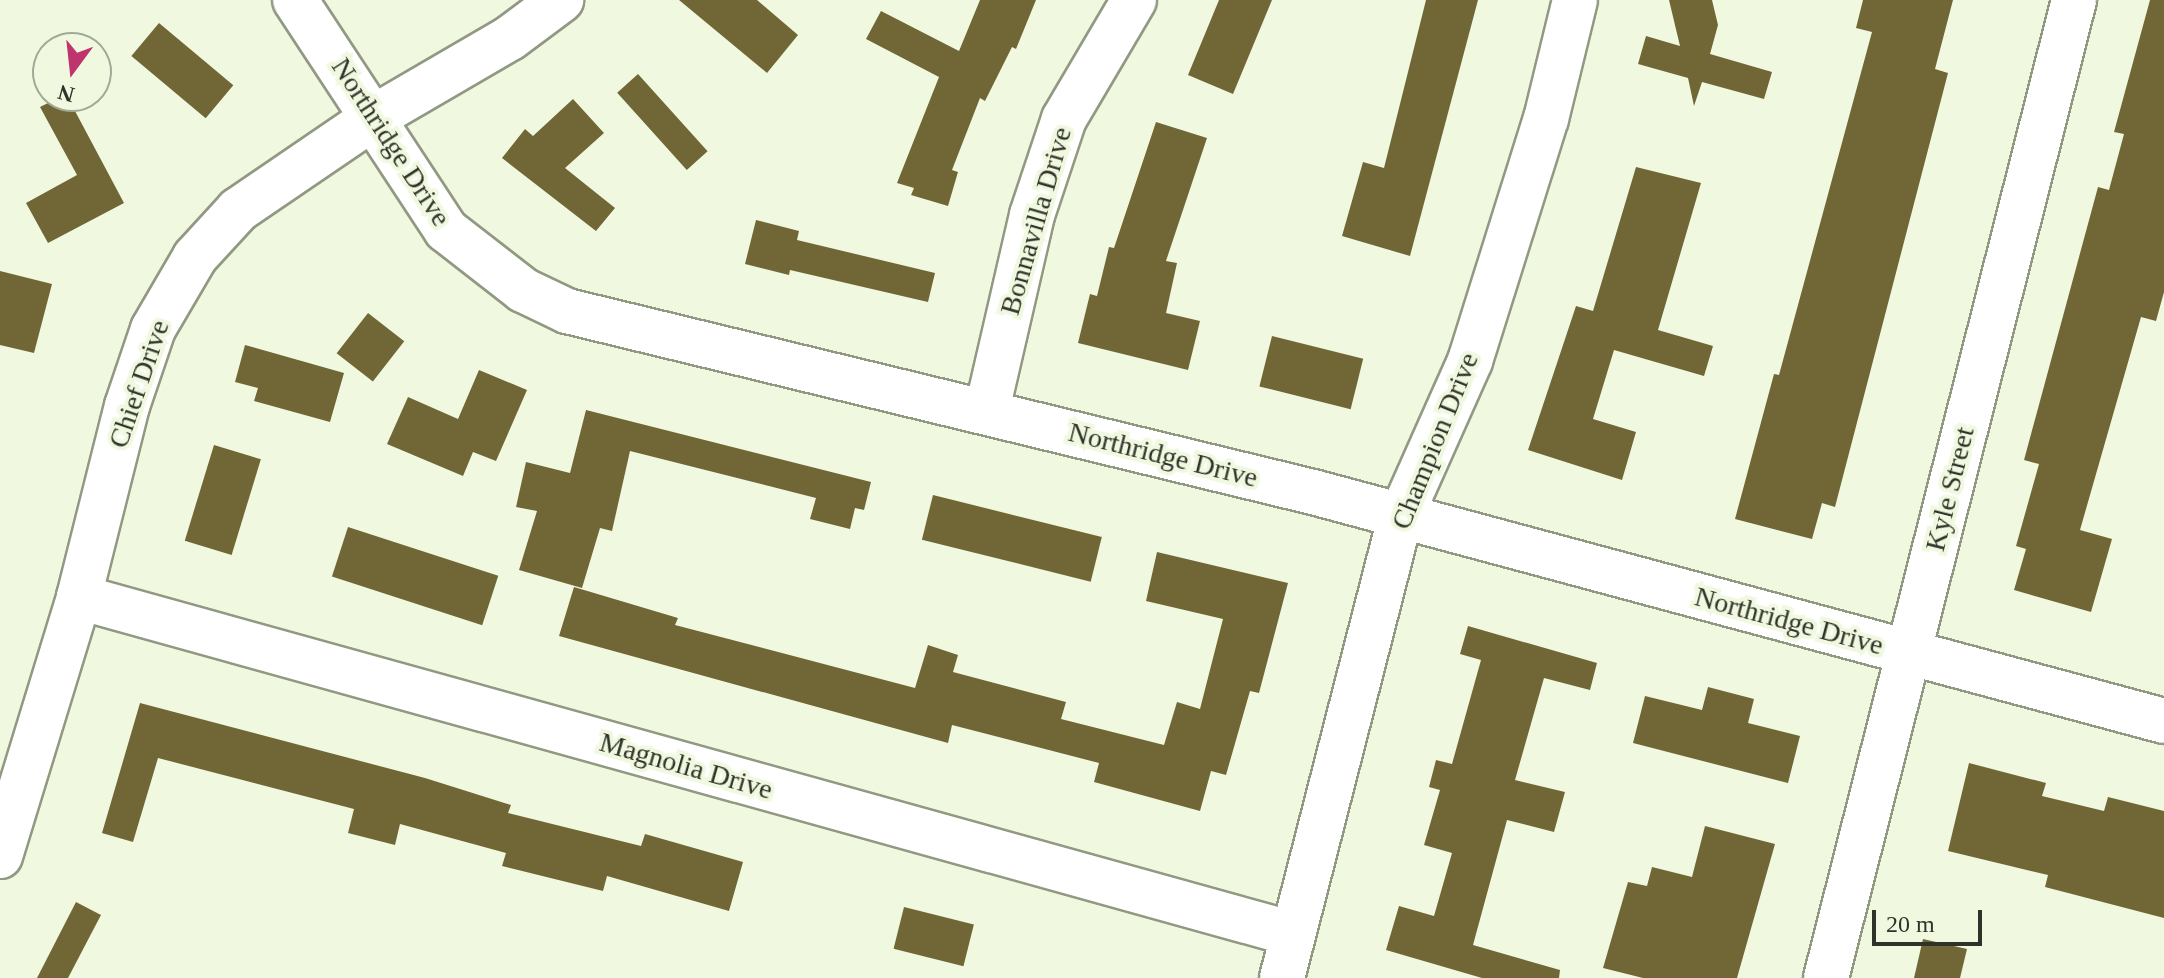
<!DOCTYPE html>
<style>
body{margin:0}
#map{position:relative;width:2164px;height:978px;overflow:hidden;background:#f0f9e0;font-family:Georgia,serif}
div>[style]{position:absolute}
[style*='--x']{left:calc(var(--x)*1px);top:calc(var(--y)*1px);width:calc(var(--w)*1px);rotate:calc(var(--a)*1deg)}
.building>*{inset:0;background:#716736;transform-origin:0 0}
.roads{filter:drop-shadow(2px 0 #919982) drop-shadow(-2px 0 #919982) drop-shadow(0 2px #919982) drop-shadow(0 -2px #919982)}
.minor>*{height:44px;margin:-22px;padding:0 22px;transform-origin:22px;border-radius:22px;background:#fff}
span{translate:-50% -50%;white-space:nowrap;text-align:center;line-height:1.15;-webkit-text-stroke:8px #f0f9e0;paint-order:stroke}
.street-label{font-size:28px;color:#2f3229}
.north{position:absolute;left:32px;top:32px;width:80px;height:80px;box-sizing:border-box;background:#f0f9e0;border:2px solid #a3a997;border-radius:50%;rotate:195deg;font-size:22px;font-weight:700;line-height:32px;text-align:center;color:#2f3229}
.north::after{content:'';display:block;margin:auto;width:28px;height:36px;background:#bf346c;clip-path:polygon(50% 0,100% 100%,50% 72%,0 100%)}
.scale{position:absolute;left:1872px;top:910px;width:110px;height:36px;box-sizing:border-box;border:4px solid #2f3229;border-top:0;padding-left:10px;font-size:24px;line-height:28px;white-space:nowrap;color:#2f3229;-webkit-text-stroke:6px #f0f9e0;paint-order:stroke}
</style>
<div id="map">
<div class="building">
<i style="clip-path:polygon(679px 0,757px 0,798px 35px,767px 73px)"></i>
<i style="clip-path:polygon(980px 0,1036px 0,1016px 49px,1012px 47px,985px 101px,980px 98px,952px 170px,958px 172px,948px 206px,911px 195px,914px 188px,897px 183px,939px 77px,866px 39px,881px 11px,959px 51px)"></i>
<i style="clip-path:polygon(1219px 0,1272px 0,1233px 94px,1188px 75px)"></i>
<i style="clip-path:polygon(1426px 0,1478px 0,1410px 256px,1342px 236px,1363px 162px,1384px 168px)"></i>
<i style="clip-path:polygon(1669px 0,1712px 0,1718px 25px,1710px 54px,1772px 72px,1764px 99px,1702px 82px,1694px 106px,1688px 78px,1638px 64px,1646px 36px,1680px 46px)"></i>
<i style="clip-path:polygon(1863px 0,1953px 0,1935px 69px,1948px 73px,1835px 507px,1822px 503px,1812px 539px,1735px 519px,1774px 374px,1779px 375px,1872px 32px,1856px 28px)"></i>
<i style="clip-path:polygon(2150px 0,2164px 0,2164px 292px,2156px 321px,2141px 317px,2080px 530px,2112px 539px,2091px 612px,2014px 590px,2026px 549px,2016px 546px,2039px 464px,2024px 460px,2098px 187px,2109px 190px,2124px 134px,2114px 132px)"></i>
<i style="left:159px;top:23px;width:97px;height:43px;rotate:40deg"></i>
<i style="left:638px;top:74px;width:104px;height:28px;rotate:48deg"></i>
<i style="clip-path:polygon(62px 96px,67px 96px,124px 203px,48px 243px,26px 203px,77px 175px,40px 107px)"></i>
<i style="clip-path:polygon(573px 99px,604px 133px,565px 168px,615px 208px,596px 231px,502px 158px,525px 129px,533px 136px)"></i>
<i style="clip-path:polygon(1156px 122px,1207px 138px,1166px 261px,1177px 263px,1166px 313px,1200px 321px,1188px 370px,1078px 343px,1090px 294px,1097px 296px,1109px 247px,1114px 248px)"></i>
<i style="clip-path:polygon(1636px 167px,1701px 183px,1658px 330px,1713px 346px,1704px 376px,1614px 350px,1593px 419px,1636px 432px,1622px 480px,1528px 450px,1576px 306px,1593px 311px)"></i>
<i style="clip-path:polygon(756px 220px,799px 231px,797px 240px,935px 273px,928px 302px,790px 270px,789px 275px,745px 264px)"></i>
<i style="clip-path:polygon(0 271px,52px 284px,34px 353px,0 345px)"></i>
<i style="left:368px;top:313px;width:46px;height:51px;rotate:38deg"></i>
<i style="left:1272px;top:336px;width:94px;height:52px;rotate:14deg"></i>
<i style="clip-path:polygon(245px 345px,344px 373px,330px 422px,254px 401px,258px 388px,235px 382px)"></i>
<i style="clip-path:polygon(479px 370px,527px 390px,496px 461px,473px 452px,463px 476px,387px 444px,408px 397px,458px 419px)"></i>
<i style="clip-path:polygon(586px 410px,871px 482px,864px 510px,855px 508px,850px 529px,810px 519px,816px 498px,630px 451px,612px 531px,600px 528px,582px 588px,519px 570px,537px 511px,516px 507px,526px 462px,570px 473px)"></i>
<i style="left:214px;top:445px;width:49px;height:100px;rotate:17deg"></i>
<i style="left:933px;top:495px;width:174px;height:46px;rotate:14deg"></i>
<i style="left:348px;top:527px;width:158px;height:52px;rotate:18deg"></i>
<i style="clip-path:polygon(1157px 552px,1288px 583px,1259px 693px,1250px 691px,1226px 775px,1211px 771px,1200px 811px,1094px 782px,1099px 763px,952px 725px,948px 743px,559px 636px,574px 587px,678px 618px,675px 625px,915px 688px,928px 645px,958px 655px,953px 672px,1066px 702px,1061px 719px,1164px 745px,1177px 702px,1200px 709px,1223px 619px,1146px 601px)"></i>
<i style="clip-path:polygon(1468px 626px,1597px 663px,1590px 690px,1544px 678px,1515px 780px,1565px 792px,1554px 832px,1507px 820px,1473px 945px,1560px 970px,1559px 978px,1482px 978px,1386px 950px,1399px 906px,1434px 916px,1452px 853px,1424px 845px,1440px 790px,1429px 787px,1436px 760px,1452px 764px,1481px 660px,1460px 654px)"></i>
<i style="clip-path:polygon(1708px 687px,1754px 699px,1748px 723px,1800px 736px,1788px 783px,1633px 743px,1645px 696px,1702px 710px)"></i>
<i style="clip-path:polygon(140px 703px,425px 778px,511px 805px,508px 813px,641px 846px,645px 834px,743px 862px,729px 911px,607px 876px,603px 891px,502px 866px,506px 853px,400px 824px,395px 845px,348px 833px,354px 809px,158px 758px,133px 842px,102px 833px)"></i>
<i style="clip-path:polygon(1969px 763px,2046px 783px,2042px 796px,2104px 811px,2108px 797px,2164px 811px,2164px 918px,2045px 887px,2048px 875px,1948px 851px)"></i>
<i style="clip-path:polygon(1705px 826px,1775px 844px,1737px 978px,1643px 978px,1603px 968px,1628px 882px,1647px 886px,1652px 867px,1692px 877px)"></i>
<i style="clip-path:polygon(76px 902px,101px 915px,68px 978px,37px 978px)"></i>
<i style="left:904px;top:907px;width:72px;height:43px;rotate:14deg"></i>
<i style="clip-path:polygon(1923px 939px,1967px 949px,1960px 978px,1914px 978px)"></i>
</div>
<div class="roads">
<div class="minor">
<i style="--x:295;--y:0;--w:275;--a:56.7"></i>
<i style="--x:446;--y:230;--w:98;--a:37.9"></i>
<i style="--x:523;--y:290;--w:49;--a:25.5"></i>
<i style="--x:567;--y:311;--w:768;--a:13.64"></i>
<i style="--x:1313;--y:492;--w:881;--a:15.06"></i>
<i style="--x:987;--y:410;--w:200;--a:-77"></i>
<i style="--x:1032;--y:215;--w:101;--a:-71.6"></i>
<i style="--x:1064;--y:119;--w:138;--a:-59.5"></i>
<i style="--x:79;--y:597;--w:1260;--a:15.51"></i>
<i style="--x:0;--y:856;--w:271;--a:-73"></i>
<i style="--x:79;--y:597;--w:197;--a:-75.9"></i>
<i style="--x:127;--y:406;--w:81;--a:-71.3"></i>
<i style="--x:153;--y:329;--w:83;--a:-59.7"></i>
<i style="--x:195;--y:257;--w:64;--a:-47.5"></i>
<i style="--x:238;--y:210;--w:167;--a:-34.3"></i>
<i style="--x:376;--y:116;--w:155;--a:-30.2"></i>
<i style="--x:510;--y:38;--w:64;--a:-36.7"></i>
<i style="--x:1282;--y:978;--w:477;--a:-75.6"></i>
<i style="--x:1401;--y:516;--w:170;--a:-66"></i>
<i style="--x:1470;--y:361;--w:254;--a:-72.6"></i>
<i style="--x:1546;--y:119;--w:122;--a:-76.3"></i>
<i style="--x:1826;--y:978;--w:1009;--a:-75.77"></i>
</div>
</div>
<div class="street-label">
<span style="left:391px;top:142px;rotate:57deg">Northridge Drive</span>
<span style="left:1036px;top:221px;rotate:-74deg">Bonnavilla Drive</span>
<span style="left:139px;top:384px;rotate:-71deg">Chief Drive</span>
<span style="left:1435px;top:441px;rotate:-68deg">Champion Drive</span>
<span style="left:1163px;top:455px;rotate:14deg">Northridge Drive</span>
<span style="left:1950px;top:489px;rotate:-76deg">Kyle Street</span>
<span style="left:1789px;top:621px;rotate:15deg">Northridge Drive</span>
<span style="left:686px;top:766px;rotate:16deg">Magnolia Drive</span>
</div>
<div class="north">N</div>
<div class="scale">20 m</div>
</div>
